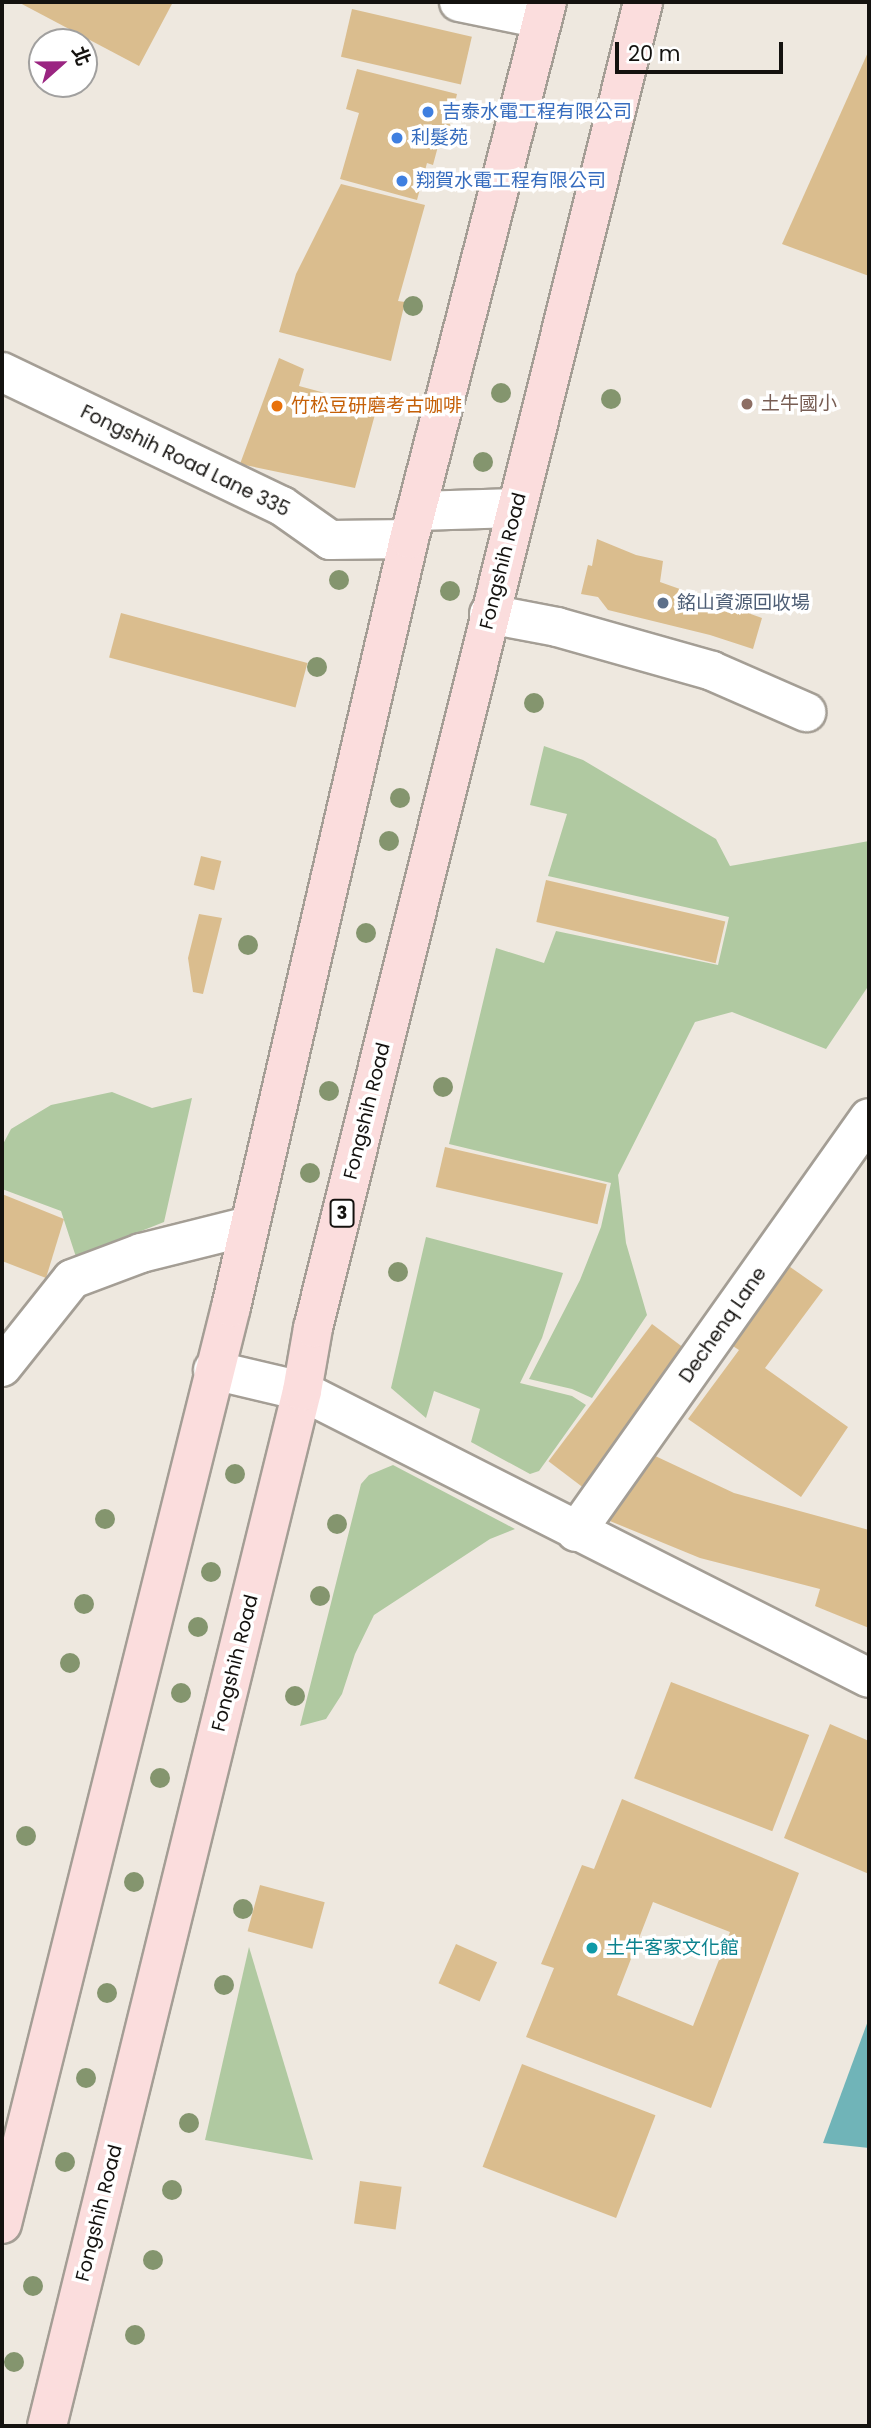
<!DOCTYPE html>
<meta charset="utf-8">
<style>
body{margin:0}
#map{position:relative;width:871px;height:2428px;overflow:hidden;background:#eee8df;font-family:Poppins,"Noto Sans TC",sans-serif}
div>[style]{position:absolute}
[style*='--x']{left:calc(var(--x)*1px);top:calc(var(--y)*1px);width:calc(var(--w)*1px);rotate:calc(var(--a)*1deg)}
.green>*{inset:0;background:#b0c9a1}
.water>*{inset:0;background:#70b4b8}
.building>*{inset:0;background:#dabd8e;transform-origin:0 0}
.roads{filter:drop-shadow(2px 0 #a49e95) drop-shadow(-2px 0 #a49e95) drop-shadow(0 2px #a49e95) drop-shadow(0 -2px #a49e95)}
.minor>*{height:38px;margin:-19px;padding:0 19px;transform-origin:19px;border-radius:19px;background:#fff}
.major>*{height:38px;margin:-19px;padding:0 19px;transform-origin:19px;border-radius:19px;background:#fbdddd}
.trees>*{width:20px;height:20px;margin:-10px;border-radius:50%;background:#84956e}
.dots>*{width:19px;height:19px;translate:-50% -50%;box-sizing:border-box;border:4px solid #fff;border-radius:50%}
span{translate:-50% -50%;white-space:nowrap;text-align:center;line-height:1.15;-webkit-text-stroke:7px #fff;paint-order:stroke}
.shield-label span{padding:2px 5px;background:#fff;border:2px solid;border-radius:5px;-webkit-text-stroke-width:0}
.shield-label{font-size:18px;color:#14120f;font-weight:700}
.shop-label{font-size:19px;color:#366cbe}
.left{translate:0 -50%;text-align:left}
.education-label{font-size:19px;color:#785e54}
.food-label{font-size:19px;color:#c56008}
.street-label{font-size:19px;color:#14120f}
.service-label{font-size:19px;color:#4e5e75}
.culture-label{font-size:19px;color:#0d838f}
.frame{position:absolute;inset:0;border:4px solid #14120f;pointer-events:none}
.north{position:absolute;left:28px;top:28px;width:70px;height:70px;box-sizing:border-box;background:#fff;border:2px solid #a1a09f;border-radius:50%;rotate:69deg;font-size:19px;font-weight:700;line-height:28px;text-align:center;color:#14120f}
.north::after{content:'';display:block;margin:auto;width:24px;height:32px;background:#9a2581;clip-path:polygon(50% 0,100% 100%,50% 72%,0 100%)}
.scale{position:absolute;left:615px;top:42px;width:168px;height:32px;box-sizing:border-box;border:4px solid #14120f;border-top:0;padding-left:9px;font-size:21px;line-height:24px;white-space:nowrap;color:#14120f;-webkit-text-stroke:5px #fff;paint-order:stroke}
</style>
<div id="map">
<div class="green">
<i style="clip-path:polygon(544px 746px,583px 760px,716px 839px,730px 866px,869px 841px,869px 985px,826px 1049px,732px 1012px,695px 1022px,618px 1175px,626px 1243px,647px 1315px,592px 1398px,572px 1389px,529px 1379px,580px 1280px,601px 1227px,611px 1183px,449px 1144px,496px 948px,544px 963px,556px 931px,718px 965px,729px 917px,548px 876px,567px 814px,530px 805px)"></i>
<i style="clip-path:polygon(112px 1092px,152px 1108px,192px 1098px,164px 1222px,76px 1257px,61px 1211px,2px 1189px,2px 1146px,11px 1129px,51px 1105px)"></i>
<i style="clip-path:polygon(426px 1237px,563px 1273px,542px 1338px,520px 1383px,572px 1396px,586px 1405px,539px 1471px,530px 1474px,471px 1442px,480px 1409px,434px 1391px,426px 1418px,391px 1388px)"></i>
<i style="clip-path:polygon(393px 1465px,515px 1529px,490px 1539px,374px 1615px,355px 1654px,342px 1694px,326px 1719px,300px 1726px,361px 1484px,369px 1475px)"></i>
<i style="clip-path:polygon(249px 1947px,313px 2160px,205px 2140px)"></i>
</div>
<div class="water">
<i style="clip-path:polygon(869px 2018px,869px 2148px,823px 2143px)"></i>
</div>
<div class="building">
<i style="clip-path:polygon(18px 2px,173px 2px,139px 66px)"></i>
<i style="left:352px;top:9px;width:123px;height:49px;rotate:13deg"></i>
<i style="clip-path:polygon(869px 50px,869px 276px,782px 244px)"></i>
<i style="clip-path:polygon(357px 69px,457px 94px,447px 137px,441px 135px,433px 165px,427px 163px,417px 200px,340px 179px,359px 113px,346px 109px)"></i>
<i style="clip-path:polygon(341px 184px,425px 205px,398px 301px,405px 302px,391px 361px,279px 332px,296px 274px)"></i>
<i style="clip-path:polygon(279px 358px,304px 369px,299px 386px,377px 407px,355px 488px,240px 464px)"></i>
<i style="clip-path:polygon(597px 539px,636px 555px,663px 561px,660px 582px,762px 618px,753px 649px,710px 635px,608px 610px,598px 597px,581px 594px,588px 565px,592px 566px)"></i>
<i style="left:121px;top:613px;width:193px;height:46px;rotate:15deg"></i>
<i style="left:201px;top:856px;width:21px;height:30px;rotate:14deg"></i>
<i style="left:546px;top:880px;width:184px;height:43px;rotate:13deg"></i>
<i style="clip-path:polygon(199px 914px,222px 918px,203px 994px,193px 992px,188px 958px)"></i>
<i style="left:445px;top:1147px;width:166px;height:41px;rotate:13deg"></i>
<i style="clip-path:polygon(2px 1194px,64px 1219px,46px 1278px,2px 1261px)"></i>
<i style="clip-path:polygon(783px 1262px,823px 1290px,765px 1368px,848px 1427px,801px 1497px,688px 1419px,739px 1350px,725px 1341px)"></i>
<i style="left:652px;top:1324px;width:45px;height:172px;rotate:37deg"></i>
<i style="clip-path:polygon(651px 1454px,734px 1493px,869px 1530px,869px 1628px,815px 1606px,820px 1589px,700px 1558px,605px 1519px)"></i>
<i style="left:671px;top:1682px;width:148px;height:103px;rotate:21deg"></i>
<i style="clip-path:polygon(830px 1724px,869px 1741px,869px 1874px,784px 1838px)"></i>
<i style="clip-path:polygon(evenodd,622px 1799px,799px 1873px,711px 2108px,526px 2037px,554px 1968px,541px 1964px,582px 1865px,594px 1869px,622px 1799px,653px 1902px,730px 1932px,693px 2026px,617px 1995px,653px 1902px)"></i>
<i style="left:260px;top:1885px;width:67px;height:48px;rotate:15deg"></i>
<i style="left:456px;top:1944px;width:45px;height:43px;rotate:24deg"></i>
<i style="left:522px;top:2064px;width:143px;height:110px;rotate:21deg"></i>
<i style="left:360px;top:2181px;width:42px;height:43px;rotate:8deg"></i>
</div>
<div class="roads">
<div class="minor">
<i style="--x:459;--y:2;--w:85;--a:11.6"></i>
<i style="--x:2;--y:372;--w:310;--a:25.6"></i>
<i style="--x:282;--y:506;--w:59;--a:35.3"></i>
<i style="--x:330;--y:540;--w:79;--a:-0.7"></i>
<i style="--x:418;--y:511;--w:98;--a:-1.8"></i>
<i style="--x:489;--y:614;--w:69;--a:10.8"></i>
<i style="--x:557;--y:627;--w:161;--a:15.8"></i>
<i style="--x:712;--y:671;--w:103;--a:23.6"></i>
<i style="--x:2;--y:1367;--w:112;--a:-51.5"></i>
<i style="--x:72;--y:1279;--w:74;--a:-20.6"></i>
<i style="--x:141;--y:1253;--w:111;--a:-14"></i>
<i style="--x:213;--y:1370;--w:91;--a:13.3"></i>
<i style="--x:302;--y:1391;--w:635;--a:26.85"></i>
<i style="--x:576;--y:1532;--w:507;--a:-54.71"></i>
</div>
<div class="major">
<i style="--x:2;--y:2224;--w:945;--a:-75.98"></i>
<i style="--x:231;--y:1307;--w:788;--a:-76.95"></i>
<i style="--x:409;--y:539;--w:554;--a:-75.59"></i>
<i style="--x:47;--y:2426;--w:1066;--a:-76.16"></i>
<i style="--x:302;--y:1391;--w:64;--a:-80.1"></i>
<i style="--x:313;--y:1328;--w:1366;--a:-76.02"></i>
</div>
</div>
<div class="trees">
<i style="left:413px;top:306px"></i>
<i style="left:501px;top:393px"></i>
<i style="left:611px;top:399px"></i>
<i style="left:483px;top:462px"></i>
<i style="left:339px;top:580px"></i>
<i style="left:450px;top:591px"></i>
<i style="left:317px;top:667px"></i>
<i style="left:534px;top:703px"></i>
<i style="left:400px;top:798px"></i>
<i style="left:389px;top:841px"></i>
<i style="left:366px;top:933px"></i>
<i style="left:248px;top:945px"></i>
<i style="left:443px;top:1087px"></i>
<i style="left:329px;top:1091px"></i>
<i style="left:310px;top:1173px"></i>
<i style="left:398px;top:1272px"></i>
<i style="left:235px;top:1474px"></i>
<i style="left:105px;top:1519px"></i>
<i style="left:337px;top:1524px"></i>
<i style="left:211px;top:1572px"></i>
<i style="left:320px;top:1596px"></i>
<i style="left:84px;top:1604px"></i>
<i style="left:198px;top:1627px"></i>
<i style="left:70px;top:1663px"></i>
<i style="left:181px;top:1693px"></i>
<i style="left:295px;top:1696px"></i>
<i style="left:160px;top:1778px"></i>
<i style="left:26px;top:1836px"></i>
<i style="left:134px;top:1882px"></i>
<i style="left:243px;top:1909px"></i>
<i style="left:224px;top:1985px"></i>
<i style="left:107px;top:1993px"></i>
<i style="left:86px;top:2078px"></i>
<i style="left:189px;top:2123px"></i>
<i style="left:65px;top:2162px"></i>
<i style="left:172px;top:2190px"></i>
<i style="left:153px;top:2260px"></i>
<i style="left:33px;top:2286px"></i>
<i style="left:135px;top:2335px"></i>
<i style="left:14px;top:2362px"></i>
</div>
<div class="dots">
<i style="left:428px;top:112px;background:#3f7fe0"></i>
<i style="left:397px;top:138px;background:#3f7fe0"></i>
<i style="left:402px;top:181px;background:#3f7fe0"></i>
<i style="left:747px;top:404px;background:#8d6e63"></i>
<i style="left:277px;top:406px;background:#e8710a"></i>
<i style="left:663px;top:603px;background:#5c6f8a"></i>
<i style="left:592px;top:1948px;background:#0f9aa8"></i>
</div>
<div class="shield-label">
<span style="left:342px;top:1213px">3</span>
</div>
<div class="shop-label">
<span class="left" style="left:442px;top:112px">吉泰水電工程有限公司</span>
<span class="left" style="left:411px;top:138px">利髮苑</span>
<span class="left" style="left:416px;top:181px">翔賀水電工程有限公司</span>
</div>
<div class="education-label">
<span class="left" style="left:761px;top:404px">土牛國小</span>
</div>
<div class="food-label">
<span class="left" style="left:291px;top:406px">竹松豆研磨考古咖啡</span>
</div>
<div class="street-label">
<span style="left:185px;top:461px;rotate:26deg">Fongshih Road Lane 335</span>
<span style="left:503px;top:561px;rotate:-76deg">Fongshih Road</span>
<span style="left:367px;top:1111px;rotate:-76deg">Fongshih Road</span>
<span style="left:723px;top:1325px;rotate:-55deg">Dechenq Lane</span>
<span style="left:235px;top:1663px;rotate:-76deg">Fongshih Road</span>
<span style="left:99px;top:2213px;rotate:-76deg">Fongshih Road</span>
</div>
<div class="service-label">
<span class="left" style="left:677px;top:603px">銘山資源回收場</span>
</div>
<div class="culture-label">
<span class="left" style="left:606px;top:1948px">土牛客家文化館</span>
</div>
<div class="frame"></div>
<div class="north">北</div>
<div class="scale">20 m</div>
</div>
